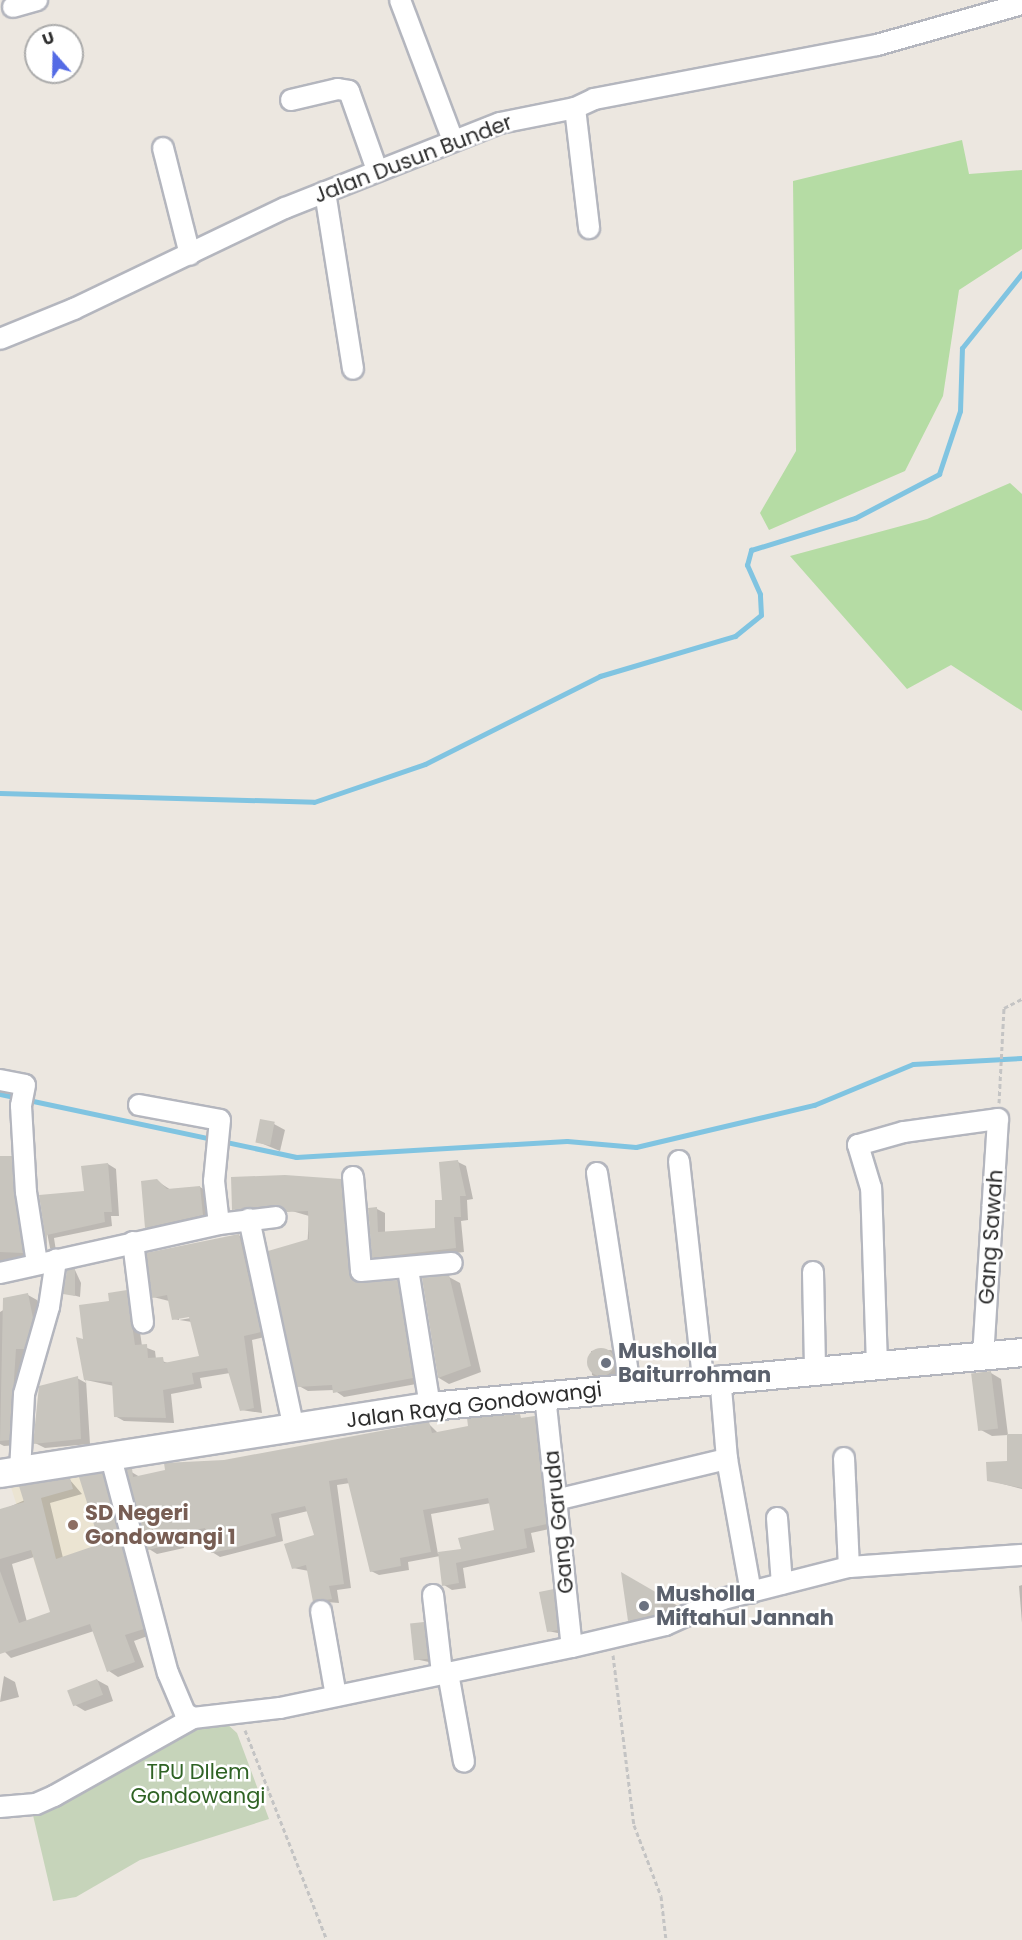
<!DOCTYPE html>
<style>
body{margin:0}
#map{position:relative;width:1022px;height:1940px;overflow:hidden;background:#ece7e0;font-family:Poppins,sans-serif}
div>[style]{position:absolute}
[style*='--x']{left:calc(var(--x)*1px);top:calc(var(--y)*1px);width:calc(var(--w)*1px);rotate:calc(var(--a)*1deg)}
.education>*{inset:0;background:#ebe4d2}
.green>*{inset:0;background:#b5dca4}
.cemetery>*{inset:0;background:#c6d4ba}
.shadow>*{inset:0;background:#0003}
.stream>*{height:5px;margin:-2.5px;padding:0 2.5px;transform-origin:2.5px;border-radius:2.5px;background:#80c4e1}
.building>*{inset:0;background:#c8c5be;transform-origin:0 0}
.round{border-radius:50%}
.path>*{height:3px;margin-top:-1.5px;transform-origin:0;background:repeating-linear-gradient(90deg,#c4c4c4 0 4.5px,transparent 0 7.5px)}
.roads{filter:drop-shadow(2px 0 #b4b6be) drop-shadow(-2px 0 #b4b6be) drop-shadow(0 2px #b4b6be) drop-shadow(0 -2px #b4b6be)}
.street>*{height:20px;margin:-10px;padding:0 10px;transform-origin:10px;border-radius:10px;background:#fff}
.secondary>*{height:27px;margin:-13.5px;padding:0 13.5px;transform-origin:13.5px;border-radius:13.5px;background:#fff}
.dots>*{width:16px;height:16px;translate:-50% -50%;box-sizing:border-box;border:3px solid #fff;border-radius:50%}
span{translate:-50% -50%;white-space:nowrap;text-align:center;line-height:1.15;-webkit-text-stroke:5px #fff;paint-order:stroke}
.street-label{font-size:21px;color:#2c2c2c}
.worship-label{font-size:21px;color:#5b616d;font-weight:700}
.left{translate:0 -50%;text-align:left}
.education-label{font-size:21px;color:#785e54;font-weight:700}
.park-label{font-size:21px;color:#2f6224}
.north{position:absolute;left:24px;top:24px;width:60px;height:60px;box-sizing:border-box;background:#fff;border:2px solid #ababab;border-radius:50%;rotate:340deg;font-size:16px;font-weight:700;line-height:24px;text-align:center;color:#2c2c2c}
.north::after{content:'';display:block;margin:auto;width:21px;height:27px;background:#546be5;clip-path:polygon(50% 0,100% 100%,50% 72%,0 100%)}
</style>
<div id="map">
<div class="education">
<i style="clip-path:polygon(107px 1471px,137px 1567px,45px 1596px,10px 1484px)"></i>
</div>
<div class="green">
<i style="clip-path:polygon(962px 140px,969px 174px,1022px 170px,1022px 249px,959px 290px,943px 396px,905px 471px,769px 530px,760px 513px,796px 451px,793px 181px)"></i>
<i style="clip-path:polygon(1010px 483px,1022px 494px,1022px 711px,951px 665px,907px 689px,790px 556px,927px 519px)"></i>
</div>
<div class="cemetery">
<i style="clip-path:polygon(202px 1720px,226px 1723px,237px 1733px,269px 1819px,140px 1860px,76px 1897px,53px 1901px,32px 1811px)"></i>
</div>
<div class="shadow">
<i style="clip-path:polygon(274px 1124px,285px 1130px,280px 1151px,256px 1141px)"></i>
<i style="clip-path:polygon(11px 1157px,20px 1162px,32px 1258px,0 1261px,0 1183px)"></i>
<i style="clip-path:polygon(458px 1162px,466px 1166px,473px 1199px,467px 1200px,468px 1220px,461px 1221px,464px 1252px,381px 1262px,373px 1257px,377px 1209px,385px 1213px,385px 1233px,436px 1229px)"></i>
<i style="clip-path:polygon(108px 1164px,116px 1169px,119px 1216px,111px 1216px,112px 1226px,54px 1238px,56px 1251px,50px 1248px,40px 1197px,86px 1193px)"></i>
<i style="clip-path:polygon(157px 1181px,171px 1190px,200px 1187px,212px 1194px,214px 1222px,158px 1234px,146px 1227px)"></i>
<i style="clip-path:polygon(341px 1181px,350px 1186px,359px 1284px,397px 1281px,406px 1287px,422px 1383px,344px 1397px,334px 1390px,308px 1391px,299px 1386px,309px 1216px,285px 1209px,243px 1214px,234px 1209px)"></i>
<i style="clip-path:polygon(evenodd,238px 1235px,247px 1240px,269px 1336px,252px 1340px,262px 1413px,241px 1410px,230px 1373px,200px 1378px,202px 1388px,171px 1394px,174px 1423px,124px 1421px,115px 1416px,114px 1386px,86px 1380px,90px 1444px,45px 1448px,35px 1443px,77px 1378px,86px 1383px,78px 1339px,85px 1341px,111px 1302px,127px 1292px,135px 1297px,142px 1346px,155px 1351px,156px 1359px,171px 1364px,200px 1357px,192px 1322px,173px 1319px,169px 1301px,153px 1297px,238px 1235px,179px 1317px,197px 1317px,179px 1320px,179px 1317px)"></i>
<i style="clip-path:polygon(75px 1270px,81px 1283px,80px 1297px,65px 1293px)"></i>
<i style="clip-path:polygon(449px 1277px,460px 1283px,481px 1372px,449px 1384px,439px 1378px)"></i>
<i style="clip-path:polygon(28px 1295px,37px 1300px,42px 1324px,33px 1353px,25px 1353px,18px 1445px,4px 1446px,0 1444px,0 1312px)"></i>
<i style="clip-path:polygon(611px 1350px,632px 1362px,613px 1387px,592px 1375px,591px 1351px)"></i>
<i style="clip-path:polygon(991px 1373px,1001px 1379px,1008px 1435px,992px 1436px,981px 1430px)"></i>
<i style="clip-path:polygon(evenodd,535px 1418px,543px 1423px,554px 1528px,531px 1533px,535px 1552px,463px 1568px,466px 1588px,452px 1590px,444px 1585px,440px 1556px,408px 1562px,409px 1570px,379px 1575px,371px 1571px,350px 1483px,337px 1485px,351px 1588px,337px 1590px,339px 1603px,314px 1601px,309px 1571px,293px 1568px,316px 1537px,308px 1511px,279px 1518px,283px 1541px,220px 1557px,212px 1552px,208px 1533px,182px 1539px,184px 1548px,157px 1554px,149px 1549px,128px 1470px,140px 1477px,429px 1424px,438px 1433px,535px 1418px,491px 1503px,496px 1531px,463px 1550px,438px 1554px,431px 1514px,491px 1503px)"></i>
<i style="clip-path:polygon(1022px 1436px,1022px 1489px,988px 1480px,1009px 1462px)"></i>
<i style="clip-path:polygon(evenodd,102px 1475px,112px 1480px,153px 1634px,134px 1641px,144px 1667px,118px 1677px,109px 1671px,94px 1631px,11px 1658px,0 1647px,0 1511px,70px 1480px,82px 1494px,50px 1503px,63px 1558px,102px 1545px,102px 1475px,34px 1557px,52px 1613px,27px 1622px,12px 1564px,34px 1557px)"></i>
<i style="clip-path:polygon(1022px 1585px,1022px 1623px,1019px 1586px)"></i>
<i style="clip-path:polygon(553px 1591px,563px 1596px,567px 1635px,548px 1631px)"></i>
<i style="clip-path:polygon(658px 1595px,680px 1607px,684px 1625px,651px 1633px,629px 1620px)"></i>
<i style="clip-path:polygon(424px 1624px,434px 1630px,438px 1664px,415px 1659px)"></i>
<i style="clip-path:polygon(4px 1676px,15px 1682px,19px 1697px,0 1702px)"></i>
<i style="clip-path:polygon(97px 1680px,108px 1686px,113px 1701px,85px 1711px,75px 1705px)"></i>
</div>
<div class="stream">
<i style="--x:0;--y:793;--w:314;--a:1.6"></i>
<i style="--x:314;--y:802;--w:117;--a:-18.9"></i>
<i style="--x:425;--y:764;--w:196;--a:-26.7"></i>
<i style="--x:600;--y:676;--w:141;--a:-16.5"></i>
<i style="--x:735;--y:636;--w:33;--a:-39"></i>
<i style="--x:761;--y:615;--w:21;--a:-93"></i>
<i style="--x:760;--y:594;--w:32;--a:-114"></i>
<i style="--x:747;--y:565;--w:16;--a:-75"></i>
<i style="--x:751;--y:550;--w:109;--a:-17.1"></i>
<i style="--x:855;--y:518;--w:95;--a:-27.6"></i>
<i style="--x:939;--y:474;--w:66;--a:-71.6"></i>
<i style="--x:960;--y:411;--w:63;--a:-88.2"></i>
<i style="--x:962;--y:348;--w:96;--a:-51.3"></i>
<i style="--x:0;--y:1094;--w:303;--a:12"></i>
<i style="--x:296;--y:1157;--w:271;--a:-3.4"></i>
<i style="--x:567;--y:1141;--w:69;--a:5"></i>
<i style="--x:636;--y:1147;--w:183;--a:-13.3"></i>
<i style="--x:814;--y:1105;--w:107;--a:-22.5"></i>
<i style="--x:913;--y:1064;--w:109;--a:-3.2"></i>
</div>
<div class="building">
<i style="left:260px;top:1119px;width:15px;height:24px;rotate:11deg"></i>
<i style="clip-path:polygon(0 1156px,12px 1156px,23px 1253px,0 1252px)"></i>
<i style="clip-path:polygon(458px 1160px,466px 1196px,460px 1196px,461px 1217px,454px 1217px,456px 1248px,372px 1258px,368px 1208px,377px 1207px,378px 1232px,435px 1228px,435px 1200px,442px 1200px,439px 1162px)"></i>
<i style="clip-path:polygon(108px 1163px,112px 1212px,104px 1212px,105px 1222px,47px 1235px,47px 1249px,39px 1195px,84px 1191px,81px 1166px)"></i>
<i style="clip-path:polygon(285px 1175px,341px 1179px,351px 1277px,361px 1283px,398px 1280px,413px 1378px,333px 1393px,332px 1385px,297px 1387px,268px 1251px,309px 1239px,308px 1211px,287px 1212px,275px 1205px,232px 1210px,231px 1177px)"></i>
<i style="clip-path:polygon(157px 1179px,167px 1189px,200px 1186px,203px 1215px,145px 1228px,141px 1181px)"></i>
<i style="clip-path:polygon(239px 1234px,261px 1332px,244px 1336px,254px 1408px,240px 1411px,227px 1368px,192px 1373px,194px 1384px,163px 1390px,166px 1418px,114px 1417px,112px 1382px,84px 1380px,76px 1337px,83px 1339px,79px 1305px,109px 1301px,108px 1293px,127px 1290px,135px 1345px,147px 1344px,148px 1358px,163px 1357px,164px 1363px,199px 1356px,189px 1317px,172px 1320px,167px 1295px,152px 1298px,146px 1253px)"></i>
<i style="clip-path:polygon(75px 1268px,75px 1296px,63px 1294px,67px 1270px)"></i>
<i style="clip-path:polygon(449px 1275px,471px 1366px,438px 1378px,422px 1278px)"></i>
<i style="clip-path:polygon(28px 1293px,33px 1318px,25px 1349px,16px 1349px,10px 1440px,0 1441px,3px 1298px)"></i>
<i class="round" style="left:587px;top:1348px;width:28px;height:28px"></i>
<i style="left:991px;top:1371px;width:58px;height:20px;rotate:83deg"></i>
<i style="clip-path:polygon(78px 1376px,81px 1439px,33px 1444px,39px 1386px)"></i>
<i style="clip-path:polygon(520px 1414px,521px 1418px,535px 1416px,547px 1524px,524px 1529px,527px 1548px,456px 1563px,459px 1583px,442px 1586px,438px 1552px,461px 1549px,458px 1538px,494px 1530px,488px 1498px,423px 1510px,431px 1552px,400px 1558px,401px 1566px,370px 1572px,347px 1478px,329px 1481px,344px 1584px,329px 1586px,332px 1599px,313px 1602px,306px 1565px,292px 1569px,284px 1544px,314px 1535px,305px 1506px,271px 1514px,276px 1536px,231px 1549px,211px 1553px,205px 1528px,175px 1534px,177px 1543px,148px 1550px,126px 1469px,132px 1468px,133px 1477px,165px 1470px,164px 1463px,224px 1460px,429px 1422px,432px 1433px,468px 1426px,467px 1418px)"></i>
<i style="clip-path:polygon(1007px 1434px,1022px 1434px,1022px 1488px,987px 1481px,986px 1462px,1007px 1461px)"></i>
<i style="clip-path:polygon(103px 1473px,144px 1629px,125px 1635px,135px 1662px,107px 1672px,90px 1624px,0 1654px,0 1571px,19px 1623px,50px 1612px,31px 1550px,0 1559px,0 1509px,24px 1502px,19px 1486px,70px 1478px,73px 1489px,41px 1498px,56px 1559px,100px 1544px,79px 1477px)"></i>
<i style="clip-path:polygon(621px 1572px,659px 1594px,663px 1613px,628px 1621px)"></i>
<i style="clip-path:polygon(554px 1589px,558px 1630px,547px 1632px,539px 1592px)"></i>
<i style="left:424px;top:1622px;width:37px;height:14px;rotate:84deg"></i>
<i style="left:97px;top:1679px;width:17px;height:32px;rotate:69deg"></i>
</div>
<div class="path">
<i style="--x:999;--y:1103;--w:95;--a:-87"></i>
<i style="--x:1004;--y:1008;--w:20;--a:-27"></i>
<i style="--x:613;--y:1655;--w:171;--a:83"></i>
<i style="--x:634;--y:1825;--w:76;--a:69.2"></i>
<i style="--x:661;--y:1896;--w:44;--a:83.5"></i>
<i style="--x:245;--y:1730;--w:225;--a:68.7"></i>
</div>
<div class="roads">
<div class="street">
<i style="--x:400;--y:0;--w:150;--a:69.3"></i>
<i style="--x:13;--y:7;--w:25;--a:-16"></i>
<i style="--x:291;--y:100;--w:48;--a:-13.2"></i>
<i style="--x:338;--y:89;--w:11;--a:10"></i>
<i style="--x:349;--y:91;--w:84;--a:70.5"></i>
<i style="--x:575;--y:108;--w:121;--a:83.3"></i>
<i style="--x:163;--y:148;--w:110;--a:75.8"></i>
<i style="--x:325;--y:192;--w:179;--a:81"></i>
<i style="--x:0;--y:339;--w:80;--a:-22.1"></i>
<i style="--x:74;--y:309;--w:234;--a:-25.6"></i>
<i style="--x:285;--y:208;--w:231;--a:-21.6"></i>
<i style="--x:500;--y:123;--w:76;--a:-11.3"></i>
<i style="--x:575;--y:108;--w:21;--a:-25"></i>
<i style="--x:594;--y:99;--w:288;--a:-10.8"></i>
<i style="--x:877;--y:45;--w:151;--a:-15.8"></i>
<i style="--x:0;--y:1080;--w:25;--a:11"></i>
<i style="--x:25;--y:1085;--w:21;--a:101"></i>
<i style="--x:21;--y:1106;--w:86;--a:86.7"></i>
<i style="--x:26;--y:1192;--w:72;--a:81.2"></i>
<i style="--x:139;--y:1105;--w:82;--a:10.5"></i>
<i style="--x:220;--y:1120;--w:61;--a:95.6"></i>
<i style="--x:214;--y:1181;--w:43;--a:83.4"></i>
<i style="--x:679;--y:1161;--w:218;--a:83.7"></i>
<i style="--x:597;--y:1173;--w:216;--a:81.2"></i>
<i style="--x:353;--y:1177;--w:94;--a:85.1"></i>
<i style="--x:361;--y:1271;--w:91;--a:-5"></i>
<i style="--x:249;--y:1219;--w:215;--a:77.9"></i>
<i style="--x:133;--y:1242;--w:81;--a:82.9"></i>
<i style="--x:408;--y:1269;--w:139;--a:80.9"></i>
<i style="--x:813;--y:1272;--w:97;--a:88.8"></i>
<i style="--x:0;--y:1273;--w:224;--a:-12.6"></i>
<i style="--x:219;--y:1224;--w:57;--a:-7"></i>
<i style="--x:877;--y:1365;--w:177;--a:-91.9"></i>
<i style="--x:871;--y:1188;--w:45;--a:-106.8"></i>
<i style="--x:858;--y:1145;--w:48;--a:-15.8"></i>
<i style="--x:904;--y:1132;--w:95;--a:-7.9"></i>
<i style="--x:998;--y:1119;--w:236;--a:93.6"></i>
<i style="--x:545;--y:1396;--w:252;--a:83.9"></i>
<i style="--x:111;--y:1458;--w:222;--a:75.2"></i>
<i style="--x:168;--y:1673;--w:43;--a:67"></i>
<i style="--x:185;--y:1713;--w:9;--a:32"></i>
<i style="--x:193;--y:1718;--w:88;--a:-6.6"></i>
<i style="--x:280;--y:1708;--w:298;--a:-11.8"></i>
<i style="--x:572;--y:1647;--w:96;--a:-13.3"></i>
<i style="--x:665;--y:1625;--w:64;--a:-24.1"></i>
<i style="--x:723;--y:1599;--w:130;--a:-14.3"></i>
<i style="--x:849;--y:1567;--w:173;--a:-4"></i>
<i style="--x:844;--y:1458;--w:109;--a:87.4"></i>
<i style="--x:727;--y:1459;--w:136;--a:79.8"></i>
<i style="--x:20;--y:1471;--w:77;--a:-87"></i>
<i style="--x:24;--y:1394;--w:91;--a:-74"></i>
<i style="--x:49;--y:1307;--w:48;--a:-81.5"></i>
<i style="--x:556;--y:1500;--w:176;--a:-13.5"></i>
<i style="--x:727;--y:1459;--w:83;--a:-94.8"></i>
<i style="--x:777;--y:1518;--w:66;--a:85.7"></i>
<i style="--x:433;--y:1595;--w:79;--a:83.4"></i>
<i style="--x:321;--y:1611;--w:86;--a:80"></i>
<i style="--x:448;--y:1673;--w:90;--a:79.8"></i>
<i style="--x:0;--y:1807;--w:36;--a:-5"></i>
<i style="--x:36;--y:1804;--w:20;--a:-24"></i>
<i style="--x:54;--y:1796;--w:159;--a:-29.3"></i>
</div>
<div class="secondary">
<i style="--x:0;--y:1473;--w:435;--a:-8.9"></i>
<i style="--x:430;--y:1406;--w:594;--a:-5.21"></i>
</div>
</div>
<div class="dots">
<i style="left:606px;top:1363px;background:#6b7280"></i>
<i style="left:73px;top:1525px;background:#8d6e63"></i>
<i style="left:644px;top:1606px;background:#6b7280"></i>
</div>
<div class="street-label">
<span style="left:413px;top:159px;rotate:-21deg">Jalan Dusun Bunder</span>
<span style="left:991px;top:1237px;rotate:-86deg">Gang Sawah</span>
<span style="left:474px;top:1405px;rotate:-7deg">Jalan Raya Gondowangi</span>
<span style="left:559px;top:1522px;rotate:-96deg">Gang Garuda</span>
</div>
<div class="worship-label">
<span class="left" style="left:618px;top:1363px">Musholla<br>Baiturrohman</span>
<span class="left" style="left:656px;top:1606px">Musholla<br>Miftahul Jannah</span>
</div>
<div class="education-label">
<span class="left" style="left:85px;top:1525px">SD Negeri<br>Gondowangi 1</span>
</div>
<div class="park-label">
<span style="left:198px;top:1784px">TPU DIlem<br>Gondowangi</span>
</div>
<div class="north">U</div>
</div>
